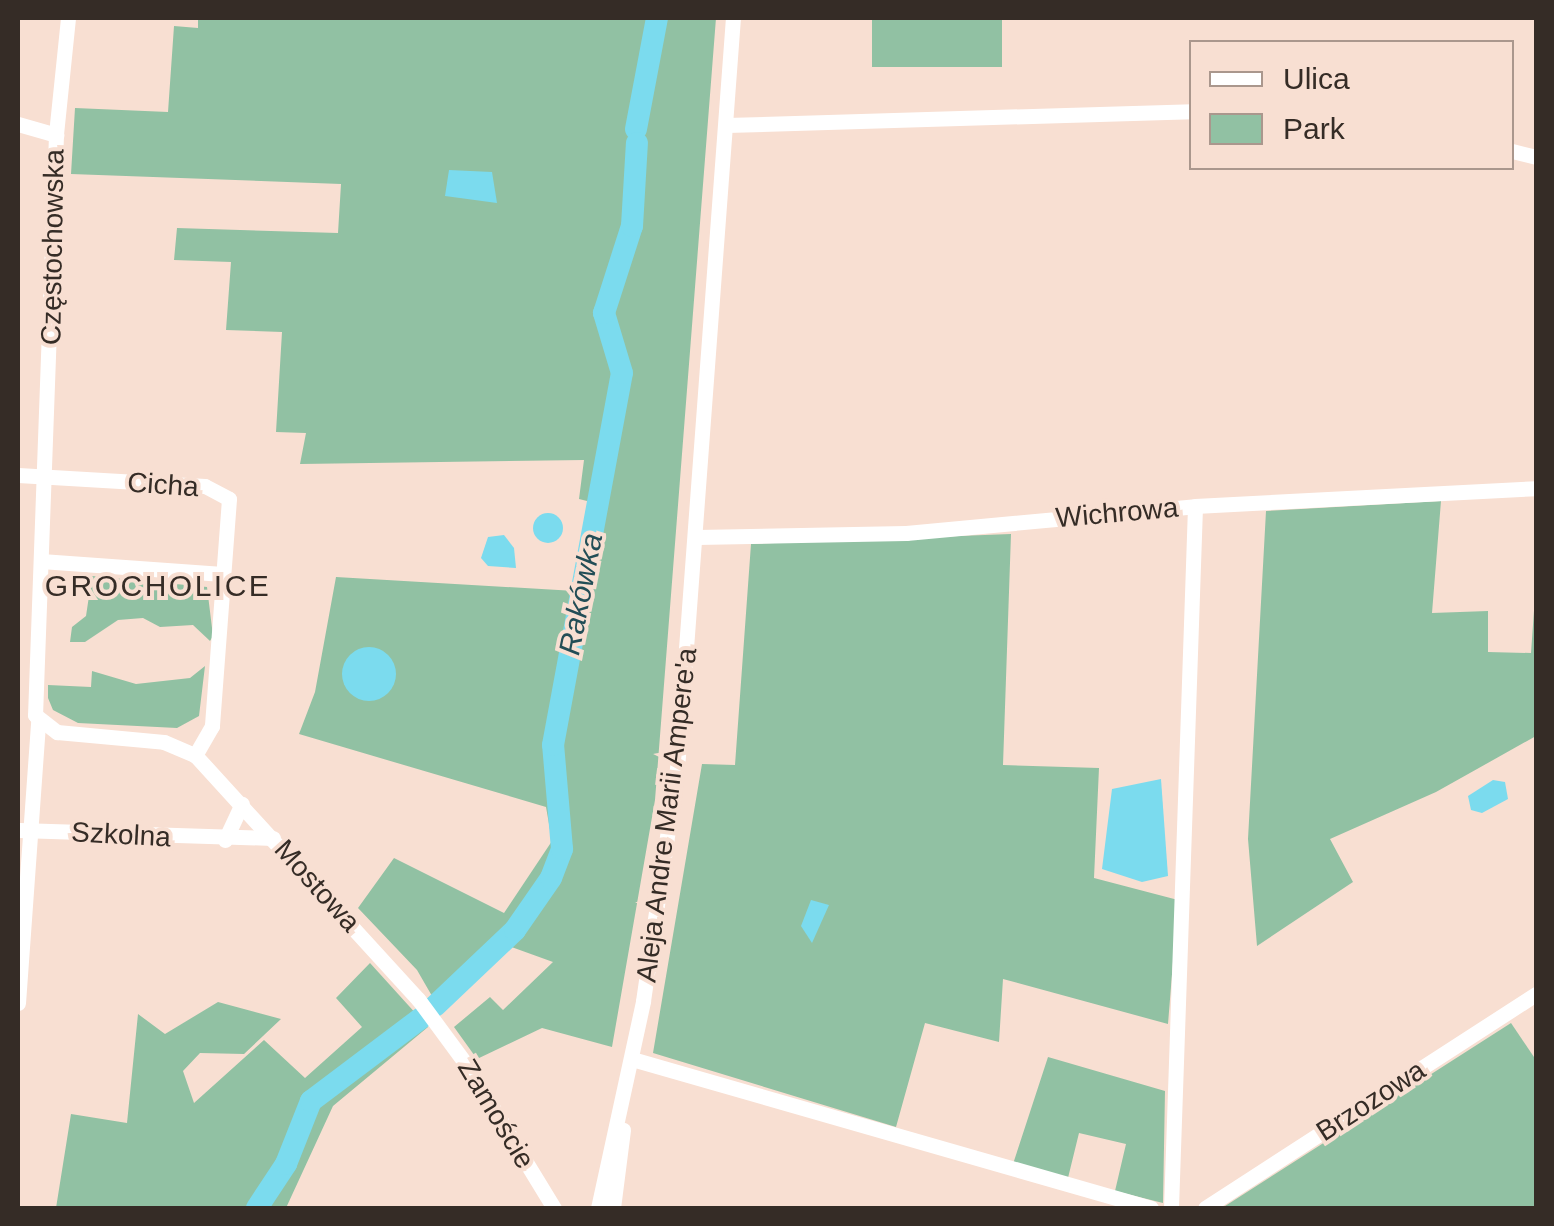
<!DOCTYPE html>
<meta charset="utf-8">
<style>
body{margin:0}
#map{position:relative;width:1554px;height:1226px;overflow:hidden;background:#f8dfd2;font-family:Helvetica,sans-serif}
div>[style]{position:absolute}
[style*='--x']{left:calc(var(--x)*1px);top:calc(var(--y)*1px);width:calc(var(--w)*1px);rotate:calc(var(--a)*1deg)}
.green>*{inset:0;background:#91c1a3;transform-origin:0 0}
.water>*{inset:0;background:#7bdbee}
.round{border-radius:50%}
.river>*{height:22px;margin:-11px;padding:0 11px;transform-origin:11px;border-radius:11px;background:#7bdbee}
.minor>*{height:15px;margin:-7.5px;padding:0 7.5px;transform-origin:7.5px;border-radius:7.5px;background:#fff}
span{translate:-50% -50%;white-space:nowrap;text-align:center;line-height:1.15;-webkit-text-stroke:8px #f8dfd2;paint-order:stroke}
.street-label{font-size:28px;color:#352c26}
.neighbourhood-label{font-size:30px;color:#352c26;letter-spacing:2.5px}
.water-label{font-size:30px;color:#224d56;font-style:italic}
.frame{position:absolute;inset:0;border:20px solid #352c26;pointer-events:none}
.legend{position:absolute;left:1189px;top:40px;width:325px;height:130px;box-sizing:border-box;background:#f8dfd2;border:2px solid #aa978d;margin:0;padding:12px 18px;list-style:none;font-size:30px;color:#352c26}
.legend li{display:flex;align-items:center;gap:20px;height:50px}
.legend b{width:50px;border:2px solid #aa978d}
</style>
<div id="map">
<div class="green">
<i style="clip-path:polygon(198px 18px,716px 18px,655px 800px,612px 1047px,542px 1028px,477px 1059px,454px 1027px,490px 997px,503px 1010px,553px 962px,492px 940px,432px 996px,417px 970px,358px 908px,394px 858px,504px 913px,552px 841px,546px 807px,299px 734px,315px 692px,336px 577px,575px 591px,591px 502px,579px 499px,584px 460px,300px 464px,306px 433px,276px 432px,282px 332px,226px 330px,231px 262px,174px 260px,177px 228px,338px 233px,341px 184px,71px 174px,75px 108px,168px 112px,174px 26px,198px 28px)"></i>
<i style="left:872px;top:18px;width:130px;height:49px"></i>
<i style="clip-path:polygon(1441px 501px,1432px 613px,1488px 611px,1488px 652px,1531px 653px,1536px 582px,1536px 736px,1436px 792px,1330px 839px,1353px 882px,1257px 946px,1248px 839px,1266px 511px)"></i>
<i style="clip-path:polygon(1011px 534px,1003px 765px,1099px 768px,1094px 878px,1178px 900px,1168px 1024px,1003px 979px,999px 1042px,925px 1023px,896px 1127px,653px 1053px,702px 764px,735px 765px,751px 544px)"></i>
<i style="clip-path:polygon(92px 576px,207px 587px,213px 636px,210px 641px,193px 625px,160px 627px,143px 618px,118px 620px,85px 642px,70px 642px,72px 627px,86px 616px)"></i>
<i style="clip-path:polygon(205px 666px,199px 716px,177px 728px,78px 723px,53px 710px,48px 698px,48px 685px,91px 687px,92px 671px,136px 684px,190px 678px)"></i>
<i style="clip-path:polygon(370px 963px,428px 1027px,333px 1106px,286px 1208px,56px 1208px,71px 1114px,127px 1123px,138px 1014px,165px 1034px,218px 1002px,281px 1019px,244px 1054px,200px 1053px,183px 1071px,194px 1103px,264px 1040px,305px 1078px,362px 1027px,336px 998px)"></i>
<i style="clip-path:polygon(1511px 1023px,1536px 1060px,1536px 1208px,1222px 1208px)"></i>
<i style="clip-path:polygon(1048px 1057px,1165px 1091px,1163px 1203px,1115px 1191px,1126px 1144px,1079px 1133px,1067px 1182px,1013px 1164px)"></i>
</div>
<div class="water">
<i style="clip-path:polygon(449px 170px,492px 172px,497px 203px,445px 196px)"></i>
<i class="round" style="left:533px;top:513px;width:30px;height:30px"></i>
<i style="clip-path:polygon(504px 535px,514px 548px,516px 568px,488px 566px,481px 558px,488px 537px)"></i>
<i class="round" style="left:342px;top:647px;width:54px;height:54px"></i>
<i style="clip-path:polygon(1161px 779px,1168px 876px,1142px 882px,1102px 869px,1112px 789px)"></i>
<i style="clip-path:polygon(1493px 780px,1505px 782px,1508px 799px,1482px 813px,1471px 810px,1468px 796px)"></i>
<i style="clip-path:polygon(811px 900px,829px 905px,812px 943px,801px 926px)"></i>
</div>
<div class="river">
<i style="--x:636;--y:129;--w:113;--a:-79.3"></i>
<i style="--x:435;--y:1006;--w:110;--a:-43.5"></i>
<i style="--x:515;--y:930;--w:63;--a:-55.3"></i>
<i style="--x:551;--y:878;--w:31;--a:-69"></i>
<i style="--x:562;--y:849;--w:104;--a:-94.9"></i>
<i style="--x:553;--y:745;--w:378;--a:-79.5"></i>
<i style="--x:622;--y:373;--w:63;--a:-106.7"></i>
<i style="--x:604;--y:313;--w:91;--a:-72.2"></i>
<i style="--x:632;--y:226;--w:83;--a:-86.6"></i>
<i style="--x:257;--y:1208;--w:53;--a:-56.6"></i>
<i style="--x:286;--y:1164;--w:68;--a:-68.4"></i>
<i style="--x:311;--y:1101;--w:138;--a:-37"></i>
</div>
<div class="minor">
<i style="--x:68;--y:18;--w:118;--a:95.9"></i>
<i style="--x:56;--y:135;--w:580;--a:92.07"></i>
<i style="--x:35;--y:715;--w:28;--a:38"></i>
<i style="--x:57;--y:732;--w:107;--a:5.3"></i>
<i style="--x:164;--y:742;--w:34;--a:23"></i>
<i style="--x:195;--y:755;--w:331;--a:47.6"></i>
<i style="--x:418;--y:999;--w:81;--a:53.6"></i>
<i style="--x:466;--y:1064;--w:169;--a:58.6"></i>
<i style="--x:18;--y:124;--w:40;--a:16"></i>
<i style="--x:726;--y:125;--w:466;--a:-1.7"></i>
<i style="--x:1512;--y:151;--w:25;--a:14"></i>
<i style="--x:18;--y:475;--w:187;--a:3.4"></i>
<i style="--x:205;--y:486;--w:27;--a:28"></i>
<i style="--x:229;--y:499;--w:228;--a:94.3"></i>
<i style="--x:212;--y:726;--w:34;--a:120"></i>
<i style="--x:697;--y:537;--w:209;--a:-1.1"></i>
<i style="--x:906;--y:533;--w:290;--a:-5.3"></i>
<i style="--x:1195;--y:506;--w:341;--a:-3"></i>
<i style="--x:41;--y:561;--w:182;--a:4.1"></i>
<i style="--x:19;--y:830;--w:254;--a:1.8"></i>
<i style="--x:225;--y:840;--w:40;--a:-65"></i>
<i style="--x:18;--y:1003;--w:283;--a:-85.9"></i>
<i style="--x:632;--y:1059;--w:540;--a:16.02"></i>
<i style="--x:598;--y:1208;--w:212;--a:-77.7"></i>
<i style="--x:643;--y:1001;--w:234;--a:-81.7"></i>
<i style="--x:677;--y:769;--w:753;--a:-85.74"></i>
<i style="--x:613;--y:1208;--w:79;--a:-82.7"></i>
<i style="--x:1171;--y:1208;--w:702;--a:-88.04"></i>
<i style="--x:1205;--y:1208;--w:394;--a:-32.9"></i>
</div>
<div class="street-label">
<span style="left:53px;top:247px;rotate:-89deg">Częstochowska</span>
<span style="left:163px;top:485px;rotate:4deg">Cicha</span>
<span style="left:1117px;top:513px;rotate:-5deg">Wichrowa</span>
<span style="left:667px;top:815px;rotate:-83deg">Aleja Andre Marii Ampere'a</span>
<span style="left:121px;top:835px;rotate:3deg">Szkolna</span>
<span style="left:317px;top:886px;rotate:48deg">Mostowa</span>
<span style="left:1371px;top:1101px;rotate:-33deg">Brzozowa</span>
<span style="left:496px;top:1114px;rotate:59deg">Zamoście</span>
</div>
<div class="neighbourhood-label">
<span style="left:158px;top:586px">GROCHOLICE</span>
</div>
<div class="water-label">
<span style="left:581px;top:594px;rotate:-79deg">Rakówka</span>
</div>
<div class="frame"></div>
<ul class="legend">
<li><b style="height:12px;background:#fff"></b>Ulica</li>
<li><b style="height:28px;background:#91c1a3"></b>Park</li>
</ul>
</div>
